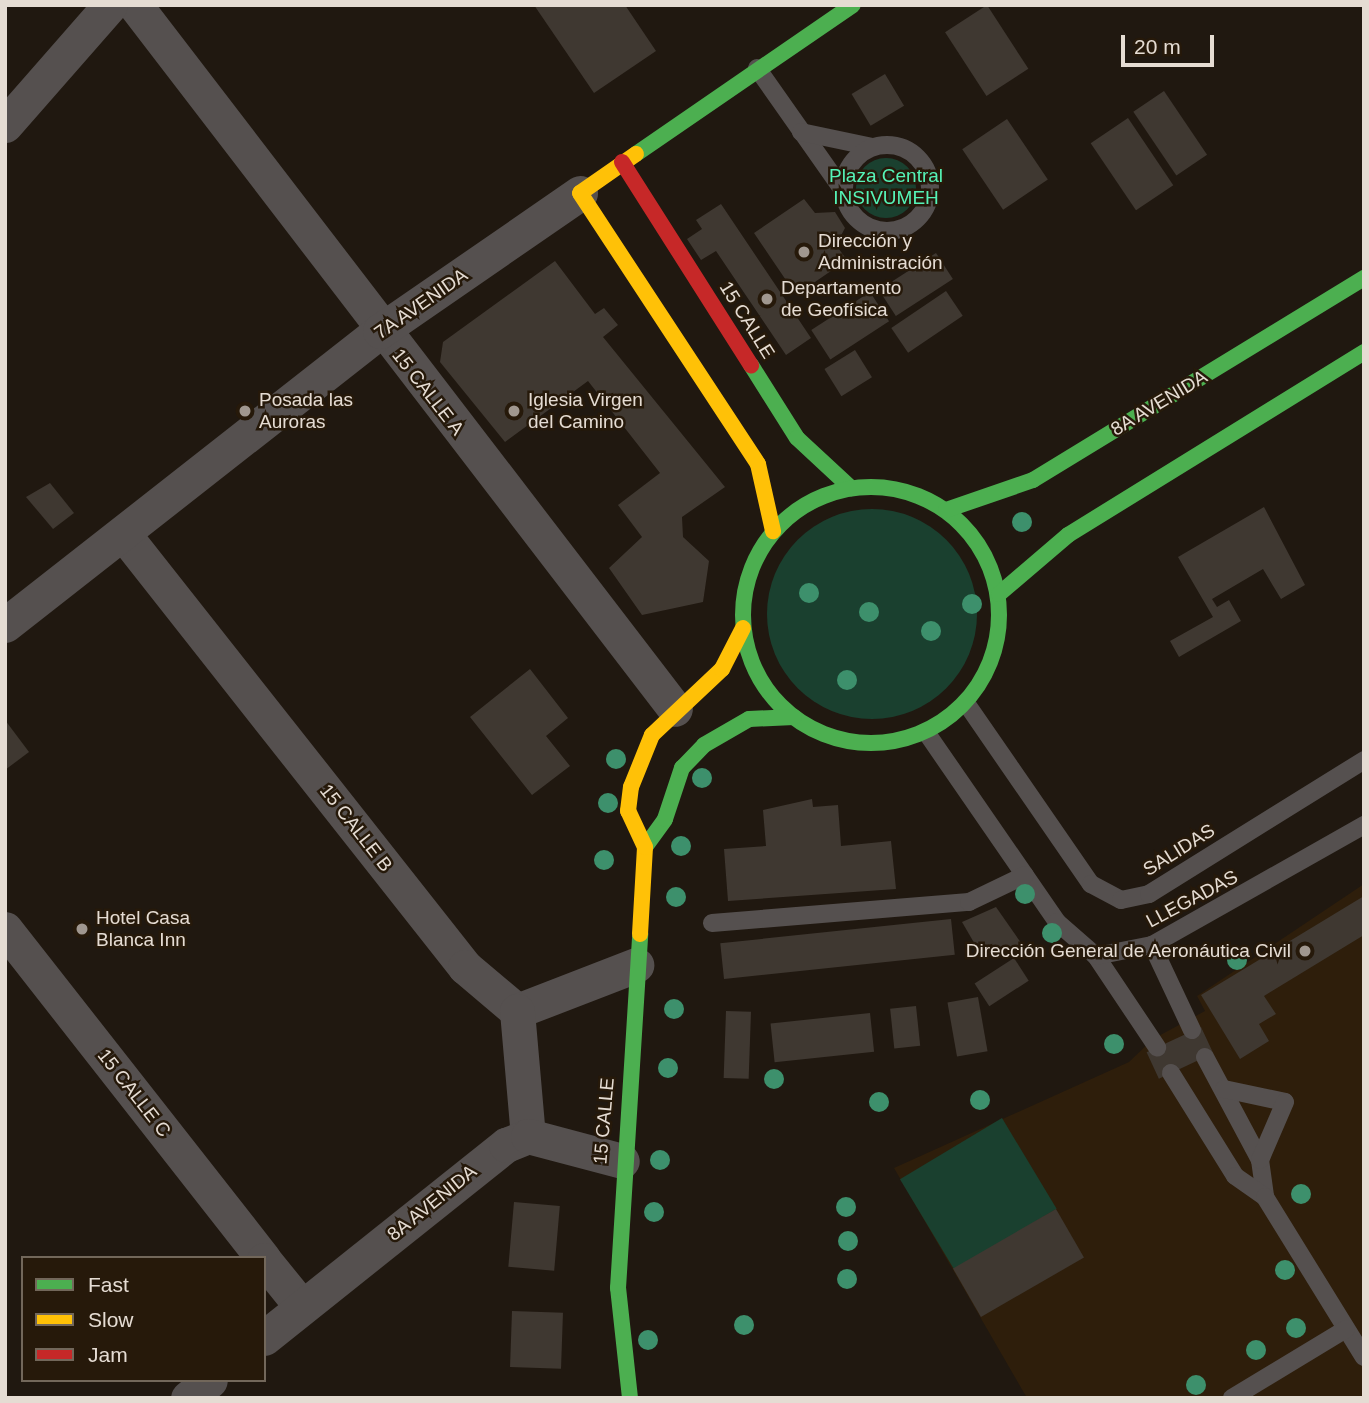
<!DOCTYPE html>
<meta charset="utf-8">
<style>
body{margin:0}
#map{position:relative;width:1369px;height:1403px;overflow:hidden;background:#201810;font-family:Arial,sans-serif}
div>[style]{position:absolute}
[style*='--x']{left:calc(var(--x)*1px);top:calc(var(--y)*1px);width:calc(var(--w)*1px);rotate:calc(var(--a)*1deg)}
.built>*{inset:0;background:#2e1e0b}
.green>*{inset:0;background:#1a402f;transform-origin:0 0}
.round{border-radius:50%}
.building>*{inset:0;background:#3f3831;transform-origin:0 0}
.lane>*{height:18px;margin:-9px;padding:0 9px;transform-origin:9px;border-radius:9px;background:#55504f}
.lane>.ring{margin:-9px;padding:0;box-sizing:content-box;background:none;border:18px solid #55504f;border-radius:50%}
.street>*{height:35px;margin:-17.5px;padding:0 17.5px;transform-origin:17.5px;border-radius:17.5px;background:#55504f}
.fast>*{height:16px;margin:-8px;padding:0 8px;transform-origin:8px;border-radius:8px;background:#4caf50}
.fast>.ring{margin:-8px;padding:0;box-sizing:content-box;background:none;border:16px solid #4caf50;border-radius:50%}
.slow>*{height:16px;margin:-8px;padding:0 8px;transform-origin:8px;border-radius:8px;background:#ffc107}
.jam>*{height:16px;margin:-8px;padding:0 8px;transform-origin:8px;border-radius:8px;background:#c62828}
.trees>*{width:20px;height:20px;margin:-10px;border-radius:50%;background:#3d906c}
.dots>*{width:19px;height:19px;translate:-50% -50%;box-sizing:border-box;border:4px solid #26190a;border-radius:50%}
span{translate:-50% -50%;white-space:nowrap;text-align:center;line-height:1.15;-webkit-text-stroke:5px #26190a;paint-order:stroke}
.park-label{font-size:19px;color:#55f3b7}
.poi-label{font-size:19px;color:#e5dcd3}
.left{translate:0 -50%;text-align:left}
.right{translate:-100% -50%;text-align:right}
.street-label{font-size:19px;color:#e5dcd3}
.frame{position:absolute;inset:0;border:7px solid #e5dcd3;pointer-events:none}
.legend{position:absolute;left:21px;top:1256px;width:245px;height:126px;box-sizing:border-box;background:#26190a;border:2px solid #72675a;margin:0;padding:9px 12px;list-style:none;font-size:21px;color:#e5dcd3}
.legend li{display:flex;align-items:center;gap:14px;height:35px}
.legend b{width:35px;border:2px solid #72675a}
.scale{position:absolute;left:1121px;top:35px;width:93px;height:32px;box-sizing:border-box;border:4px solid #e5dcd3;border-top:0;padding-left:9px;font-size:21px;line-height:24px;white-space:nowrap;color:#e5dcd3;-webkit-text-stroke:5px #26190a;paint-order:stroke}
</style>
<div id="map">
<div class="built">
<i style="clip-path:polygon(1364px 884px,1364px 1398px,1027px 1398px,894px 1168px,1129px 1062px,1153px 1039px,1205px 1011px,1197px 996px)"></i>
</div>
<div class="green">
<i class="round" style="left:856px;top:158px;width:60px;height:60px"></i>
<i class="round" style="left:767px;top:509px;width:210px;height:210px"></i>
<i style="left:1002px;top:1118px;width:106px;height:119px;rotate:59deg"></i>
</div>
<div class="building">
<i style="clip-path:polygon(534px 5px,625px 5px,656px 51px,594px 93px)"></i>
<i style="left:987px;top:5px;width:76px;height:50px;rotate:57deg"></i>
<i style="left:885px;top:74px;width:37px;height:39px;rotate:59deg"></i>
<i style="left:1164px;top:91px;width:77px;height:37px;rotate:56deg"></i>
<i style="left:1128px;top:118px;width:81px;height:45px;rotate:56deg"></i>
<i style="left:1007px;top:119px;width:73px;height:54px;rotate:56deg"></i>
<i style="clip-path:polygon(804px 199px,815px 213px,835px 212px,845px 228px,836px 245px,847px 260px,796px 295px,754px 233px)"></i>
<i style="clip-path:polygon(721px 204px,811px 338px,786px 355px,716px 251px,701px 260px,687px 239px,702px 229px,696px 220px)"></i>
<i style="left:936px;top:253px;width:31px;height:68px;rotate:57deg"></i>
<i style="clip-path:polygon(555px 261px,595px 314px,604px 308px,618px 325px,603px 337px,725px 487px,682px 517px,683px 537px,709px 561px,703px 602px,642px 615px,609px 568px,642px 537px,618px 505px,660px 473px,588px 381px,505px 442px,440px 362px,443px 342px)"></i>
<i style="left:946px;top:291px;width:30px;height:66px;rotate:56deg"></i>
<i style="left:870px;top:292px;width:35px;height:70px;rotate:57deg"></i>
<i style="left:855px;top:350px;width:32px;height:36px;rotate:58deg"></i>
<i style="clip-path:polygon(50px 483px,74px 513px,53px 529px,26px 497px)"></i>
<i style="clip-path:polygon(1264px 507px,1305px 585px,1281px 599px,1263px 569px,1212px 599px,1217px 607px,1229px 600px,1241px 621px,1179px 657px,1170px 641px,1213px 617px,1178px 557px)"></i>
<i style="clip-path:polygon(530px 669px,568px 718px,546px 736px,570px 766px,532px 795px,470px 717px)"></i>
<i style="clip-path:polygon(5px 720px,29px 752px,5px 770px)"></i>
<i style="clip-path:polygon(812px 799px,813px 807px,838px 805px,841px 846px,891px 841px,896px 889px,728px 901px,724px 849px,766px 846px,763px 810px)"></i>
<i style="clip-path:polygon(1364px 896px,1364px 935px,1264px 996px,1276px 1014px,1259px 1024px,1269px 1041px,1240px 1059px,1201px 995px)"></i>
<i style="clip-path:polygon(996px 907px,1026px 950px,980px 953px,962px 922px)"></i>
<i style="left:951px;top:919px;width:36px;height:232px;rotate:84deg"></i>
<i style="left:1014px;top:958px;width:27px;height:47px;rotate:57deg"></i>
<i style="left:978px;top:997px;width:55px;height:31px;rotate:80deg"></i>
<i style="left:916px;top:1006px;width:40px;height:26px;rotate:84deg"></i>
<i style="left:726px;top:1011px;width:25px;height:67px;rotate:2deg"></i>
<i style="left:870px;top:1013px;width:39px;height:100px;rotate:84deg"></i>
<i style="left:1201px;top:1027px;width:29px;height:60px;rotate:65deg"></i>
<i style="left:514px;top:1202px;width:46px;height:65px;rotate:5deg"></i>
<i style="left:1056px;top:1209px;width:56px;height:119px;rotate:60deg"></i>
<i style="left:512px;top:1311px;width:51px;height:56px;rotate:2deg"></i>
</div>
<div class="lane">
<i style="--x:757;--y:68;--w:151;--a:54.9"></i>
<i style="--x:801;--y:132;--w:73;--a:11.9"></i>
<i class="ring" style="left:844px;top:145px;width:68px;height:68px"></i>
<i style="--x:966;--y:703;--w:220;--a:55.4"></i>
<i style="--x:1091;--y:884;--w:34;--a:28"></i>
<i style="--x:1121;--y:900;--w:29;--a:-12"></i>
<i style="--x:1149;--y:894;--w:253;--a:-31.9"></i>
<i style="--x:926;--y:732;--w:231;--a:55.4"></i>
<i style="--x:1057;--y:922;--w:52;--a:41.1"></i>
<i style="--x:1096;--y:956;--w:110;--a:56.2"></i>
<i style="--x:712;--y:923;--w:258;--a:-4.7"></i>
<i style="--x:969;--y:902;--w:62;--a:-25.7"></i>
<i style="--x:1152;--y:945;--w:94;--a:64.8"></i>
<i style="--x:1096;--y:956;--w:57;--a:-11.1"></i>
<i style="--x:1152;--y:945;--w:244;--a:-29.5"></i>
<i style="--x:1205;--y:1057;--w:117;--a:61.9"></i>
<i style="--x:1260;--y:1160;--w:37;--a:82"></i>
<i style="--x:1171;--y:1073;--w:121;--a:58.1"></i>
<i style="--x:1235;--y:1176;--w:37;--a:35"></i>
<i style="--x:1265;--y:1197;--w:188;--a:58.3"></i>
<i style="--x:1224;--y:1089;--w:62;--a:12"></i>
<i style="--x:1285;--y:1102;--w:63;--a:113.3"></i>
<i style="--x:1232;--y:1398;--w:133;--a:-31.2"></i>
</div>
<div class="street">
<i style="--x:135;--y:5;--w:887;--a:52.51"></i>
<i style="--x:5;--y:125;--w:159;--a:-48.8"></i>
<i style="--x:125;--y:536;--w:549;--a:51.73"></i>
<i style="--x:465;--y:967;--w:68;--a:40.2"></i>
<i style="--x:5;--y:625;--w:477;--a:-38.1"></i>
<i style="--x:380;--y:331;--w:243;--a:-34.6"></i>
<i style="--x:5;--y:929;--w:418;--a:51.9"></i>
<i style="--x:517;--y:1011;--w:128;--a:-21.1"></i>
<i style="--x:517;--y:1011;--w:125;--a:85"></i>
<i style="--x:264;--y:1260;--w:60;--a:51"></i>
<i style="--x:264;--y:1338;--w:310;--a:-38.6"></i>
<i style="--x:506;--y:1145;--w:24;--a:-22"></i>
<i style="--x:528;--y:1136;--w:97;--a:14.9"></i>
<i style="--x:188;--y:1398;--w:28;--a:-39"></i>
</div>
<div class="fast">
<i style="--x:636;--y:154;--w:263;--a:-34.5"></i>
<i style="--x:751;--y:365;--w:86;--a:57.8"></i>
<i style="--x:797;--y:438;--w:74;--a:42.8"></i>
<i class="ring" style="left:743px;top:487px;width:240px;height:240px"></i>
<i style="--x:946;--y:510;--w:92;--a:-19"></i>
<i style="--x:1033;--y:480;--w:388;--a:-31.4"></i>
<i style="--x:999;--y:594;--w:91;--a:-40.5"></i>
<i style="--x:1068;--y:535;--w:348;--a:-31.7"></i>
<i style="--x:645;--y:847;--w:34;--a:-54"></i>
<i style="--x:665;--y:819;--w:54;--a:-71.6"></i>
<i style="--x:682;--y:768;--w:32;--a:-46"></i>
<i style="--x:704;--y:745;--w:52;--a:-30"></i>
<i style="--x:749;--y:719;--w:45;--a:-2.5"></i>
<i style="--x:630;--y:1398;--w:111;--a:-96.2"></i>
<i style="--x:618;--y:1288;--w:355;--a:-86.4"></i>
</div>
<div class="slow">
<i style="--x:636;--y:154;--w:68;--a:145.1"></i>
<i style="--x:580;--y:193;--w:324;--a:56.7"></i>
<i style="--x:758;--y:464;--w:69;--a:77.4"></i>
<i style="--x:640;--y:934;--w:87;--a:-86.7"></i>
<i style="--x:645;--y:847;--w:40;--a:-115"></i>
<i style="--x:628;--y:811;--w:24;--a:-83"></i>
<i style="--x:631;--y:787;--w:56;--a:-68"></i>
<i style="--x:652;--y:735;--w:96;--a:-43.3"></i>
<i style="--x:722;--y:669;--w:46;--a:-62.9"></i>
</div>
<div class="jam">
<i style="--x:622;--y:162;--w:241;--a:57.6"></i>
</div>
<div class="trees">
<i style="left:1022px;top:522px"></i>
<i style="left:809px;top:593px"></i>
<i style="left:972px;top:604px"></i>
<i style="left:869px;top:612px"></i>
<i style="left:931px;top:631px"></i>
<i style="left:847px;top:680px"></i>
<i style="left:616px;top:759px"></i>
<i style="left:702px;top:778px"></i>
<i style="left:608px;top:803px"></i>
<i style="left:681px;top:846px"></i>
<i style="left:604px;top:860px"></i>
<i style="left:1025px;top:894px"></i>
<i style="left:676px;top:897px"></i>
<i style="left:1052px;top:933px"></i>
<i style="left:1237px;top:960px"></i>
<i style="left:674px;top:1009px"></i>
<i style="left:1114px;top:1044px"></i>
<i style="left:668px;top:1068px"></i>
<i style="left:774px;top:1079px"></i>
<i style="left:980px;top:1100px"></i>
<i style="left:879px;top:1102px"></i>
<i style="left:660px;top:1160px"></i>
<i style="left:1301px;top:1194px"></i>
<i style="left:846px;top:1207px"></i>
<i style="left:654px;top:1212px"></i>
<i style="left:848px;top:1241px"></i>
<i style="left:1285px;top:1270px"></i>
<i style="left:847px;top:1279px"></i>
<i style="left:744px;top:1325px"></i>
<i style="left:1296px;top:1328px"></i>
<i style="left:648px;top:1340px"></i>
<i style="left:1256px;top:1350px"></i>
<i style="left:1196px;top:1385px"></i>
</div>
<div class="dots">
<i style="left:804px;top:252px;background:#a0978f"></i>
<i style="left:767px;top:299px;background:#a0978f"></i>
<i style="left:245px;top:411px;background:#a0978f"></i>
<i style="left:514px;top:411px;background:#a0978f"></i>
<i style="left:82px;top:929px;background:#a0978f"></i>
<i style="left:1305px;top:951px;background:#a0978f"></i>
</div>
<div class="park-label">
<span style="left:886px;top:187px">Plaza Central<br>INSIVUMEH</span>
</div>
<div class="poi-label">
<span class="left" style="left:818px;top:252px">Dirección y<br>Administración</span>
<span class="left" style="left:781px;top:299px">Departamento<br>de Geofísica</span>
<span class="left" style="left:259px;top:411px">Posada las<br>Auroras</span>
<span class="left" style="left:528px;top:411px">Iglesia Virgen<br>del Camino</span>
<span class="left" style="left:96px;top:929px">Hotel Casa<br>Blanca Inn</span>
<span class="right" style="left:1291px;top:951px">Dirección General de Aeronáutica Civil</span>
</div>
<div class="street-label">
<span style="left:421px;top:304px;rotate:-35deg">7A AVENIDA</span>
<span style="left:747px;top:320px;rotate:58deg">15 CALLE</span>
<span style="left:428px;top:392px;rotate:52deg">15 CALLE A</span>
<span style="left:1159px;top:403px;rotate:-31deg">8A AVENIDA</span>
<span style="left:356px;top:828px;rotate:52deg">15 CALLE B</span>
<span style="left:1179px;top:850px;rotate:-32deg">SALIDAS</span>
<span style="left:1192px;top:899px;rotate:-28deg">LLEGADAS</span>
<span style="left:134px;top:1093px;rotate:52deg">15 CALLE C</span>
<span style="left:604px;top:1121px;rotate:-85deg">15 CALLE</span>
<span style="left:432px;top:1203px;rotate:-39deg">8A AVENIDA</span>
</div>
<div class="frame"></div>
<ul class="legend">
<li><b style="height:9px;background:#4caf50"></b>Fast</li>
<li><b style="height:9px;background:#ffc107"></b>Slow</li>
<li><b style="height:9px;background:#c62828"></b>Jam</li>
</ul>
<div class="scale">20 m</div>
</div>
